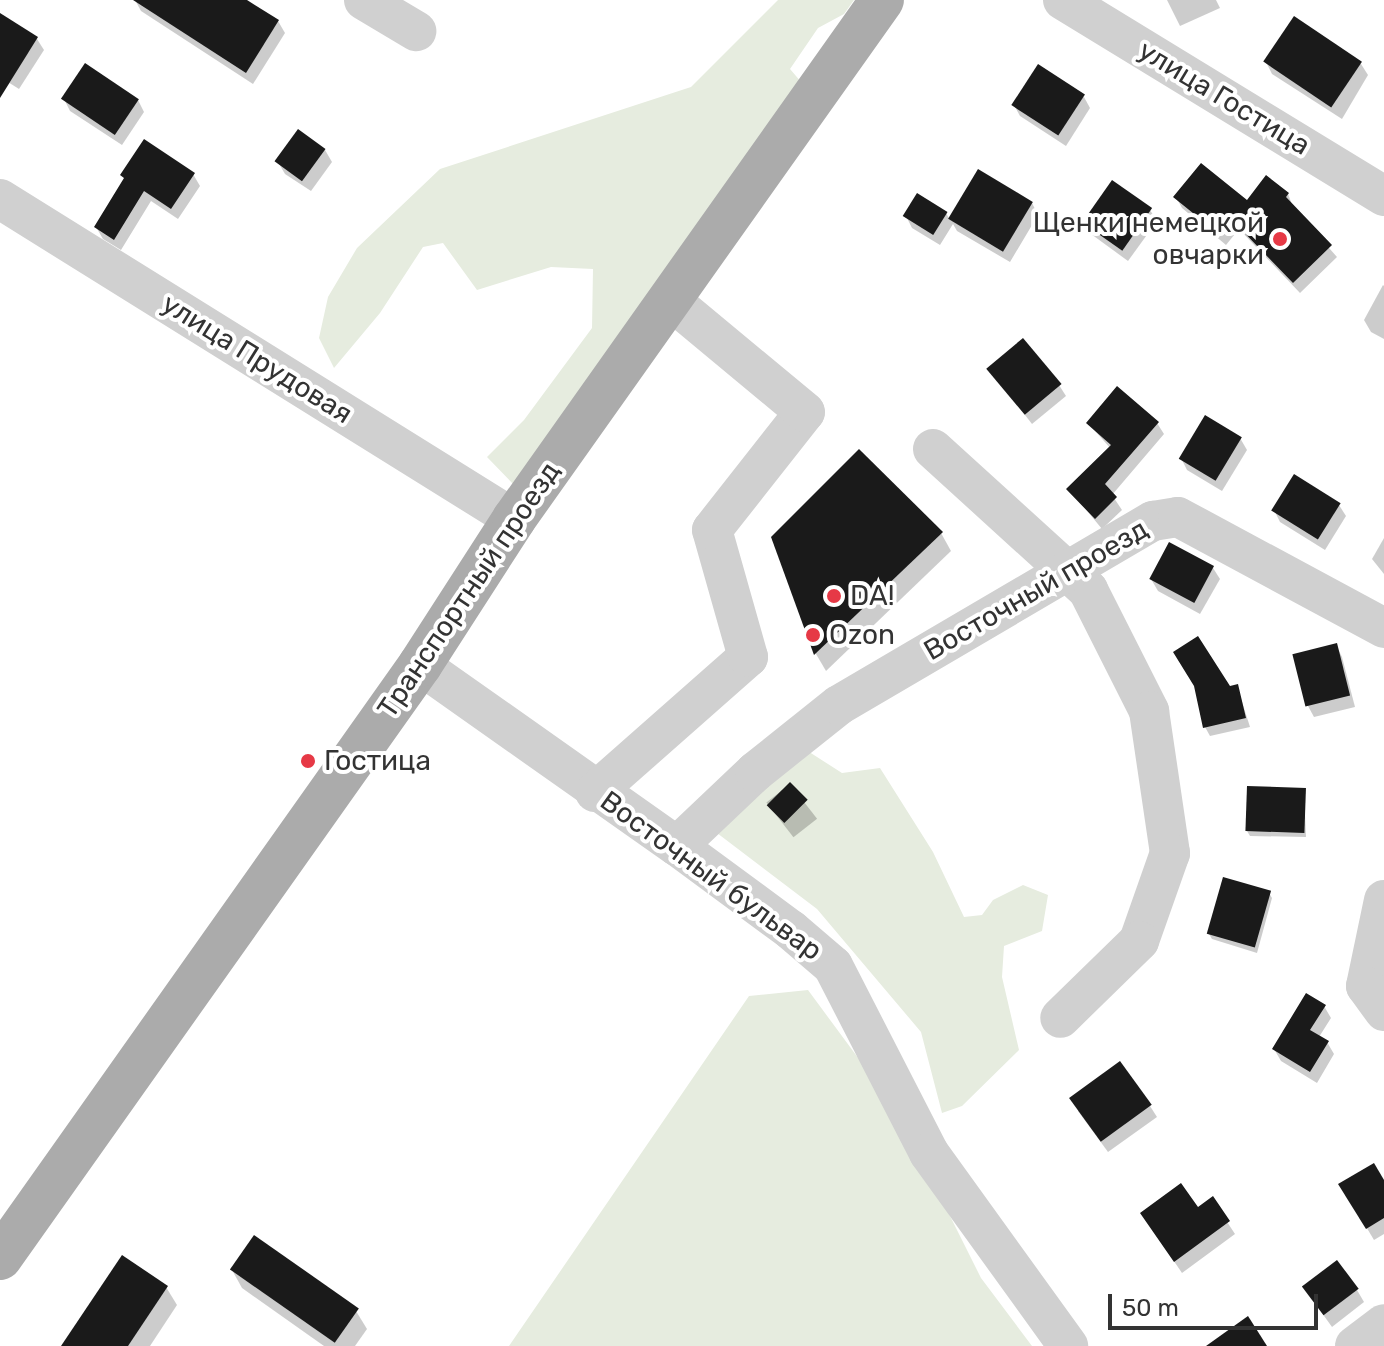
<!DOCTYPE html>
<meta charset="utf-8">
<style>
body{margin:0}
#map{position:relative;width:1384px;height:1346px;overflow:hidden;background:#fff;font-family:Rubik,sans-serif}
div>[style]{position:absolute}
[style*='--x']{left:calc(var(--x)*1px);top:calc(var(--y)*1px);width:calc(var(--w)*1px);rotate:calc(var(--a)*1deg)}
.green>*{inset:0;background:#e6ecdf}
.shadow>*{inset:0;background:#0003;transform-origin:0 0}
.building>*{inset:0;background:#1a1a1a;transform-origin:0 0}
.minor>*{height:40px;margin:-20px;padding:0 20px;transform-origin:20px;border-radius:20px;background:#d0d0d0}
.major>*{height:44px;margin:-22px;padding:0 22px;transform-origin:22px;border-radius:22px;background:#ababab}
.dots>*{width:22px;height:22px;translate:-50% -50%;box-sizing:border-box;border:4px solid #fff;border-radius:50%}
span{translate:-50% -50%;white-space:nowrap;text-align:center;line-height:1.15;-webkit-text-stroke:8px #fff;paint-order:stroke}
.street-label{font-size:28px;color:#333}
.poi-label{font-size:28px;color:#333}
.right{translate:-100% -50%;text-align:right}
.left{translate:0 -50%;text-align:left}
.scale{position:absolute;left:1108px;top:1294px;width:210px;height:36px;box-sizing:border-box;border:4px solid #333;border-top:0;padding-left:10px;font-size:24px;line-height:28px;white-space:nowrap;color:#333;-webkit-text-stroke:6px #fff;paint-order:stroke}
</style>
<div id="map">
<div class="green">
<i style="clip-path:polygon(778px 0,854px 0,844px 14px,818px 28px,790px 69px,802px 83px,514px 485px,487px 457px,524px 420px,592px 328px,593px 269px,551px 267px,477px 290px,443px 243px,423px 247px,380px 313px,334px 368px,319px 338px,328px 297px,357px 248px,440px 169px,691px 87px)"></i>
<i style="clip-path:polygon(803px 748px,842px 773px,880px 768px,933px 852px,964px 917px,982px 915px,993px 900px,1023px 885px,1048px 895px,1042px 931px,1004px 946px,1002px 977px,1019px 1050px,962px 1106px,942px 1113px,921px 1032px,817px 909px,717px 833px)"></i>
<i style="clip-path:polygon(808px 990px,898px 1112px,981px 1278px,1032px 1346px,509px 1346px,749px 996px)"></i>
</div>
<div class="shadow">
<i style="clip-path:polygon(135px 0,243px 0,278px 21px,285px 33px,253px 84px,141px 11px)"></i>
<i style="clip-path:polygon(1167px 0,1216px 0,1220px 8px,1180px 26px)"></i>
<i style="clip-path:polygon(0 15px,37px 39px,44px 50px,19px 89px,0 77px)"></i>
<i style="clip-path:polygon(1266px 62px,1361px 64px,1368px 75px,1342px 119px,1272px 74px)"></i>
<i style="clip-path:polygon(1084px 97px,1090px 108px,1066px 146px,1020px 116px,1014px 105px)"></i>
<i style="clip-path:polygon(64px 99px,138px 100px,144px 112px,122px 145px,70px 111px)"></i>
<i style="clip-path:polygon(325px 150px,332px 162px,311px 191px,285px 174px,278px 162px)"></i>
<i style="clip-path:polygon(979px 172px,1032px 203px,1038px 215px,1010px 262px,957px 231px,953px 224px,940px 245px,912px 228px,906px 216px,946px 213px,950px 220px)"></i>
<i style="clip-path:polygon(193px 174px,200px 186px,178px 219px,151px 201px,121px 250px,103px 239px,96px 227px,125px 180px)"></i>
<i style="clip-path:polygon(1288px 194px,1293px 207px,1337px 257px,1300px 293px,1239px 229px,1226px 245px,1182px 208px,1176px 197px,1247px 203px)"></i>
<i style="clip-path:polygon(1150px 210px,1157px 221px,1128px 261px,1091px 234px,1084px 223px)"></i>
<i style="clip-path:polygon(1383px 285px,1384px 286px,1384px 339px,1371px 332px,1364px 320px)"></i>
<i style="clip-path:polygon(989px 369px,1059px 385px,1066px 396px,1032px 424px)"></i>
<i style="clip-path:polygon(1088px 423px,1157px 423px,1164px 434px,1112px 495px,1122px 510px,1102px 529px,1069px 489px,1111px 449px)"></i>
<i style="clip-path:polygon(1240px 438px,1247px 450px,1222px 491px,1187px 470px,1181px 458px)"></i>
<i style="clip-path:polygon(1339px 505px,1346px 516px,1325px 550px,1280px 522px,1274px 510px)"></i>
<i style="clip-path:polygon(941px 533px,951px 551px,826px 671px,816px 654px,774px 538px)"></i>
<i style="clip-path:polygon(1384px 538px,1384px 574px,1372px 559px)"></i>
<i style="clip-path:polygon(1213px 568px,1220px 579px,1200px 614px,1158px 591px,1151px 579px)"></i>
<i style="clip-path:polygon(1336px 645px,1342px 657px,1355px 707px,1314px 717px,1308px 706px,1295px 655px)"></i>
<i style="clip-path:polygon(1237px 686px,1250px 727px,1210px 736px,1205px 727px,1229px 688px)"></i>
<i style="left:790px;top:784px;width:44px;height:30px;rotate:52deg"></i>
<i style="clip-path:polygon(1304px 790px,1306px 837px,1250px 836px,1247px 831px)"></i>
<i style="clip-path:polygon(1269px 893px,1272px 898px,1257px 953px,1212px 939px,1209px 934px)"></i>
<i style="clip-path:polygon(1324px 1006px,1331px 1018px,1319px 1037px,1327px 1042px,1334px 1054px,1317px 1083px,1281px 1061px,1274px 1049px)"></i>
<i style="clip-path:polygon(1150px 1106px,1157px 1117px,1108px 1152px,1078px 1111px)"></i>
<i style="clip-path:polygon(1384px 1184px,1384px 1234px,1374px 1240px,1341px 1185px)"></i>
<i style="clip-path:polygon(1212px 1199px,1235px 1234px,1182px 1273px,1150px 1226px,1198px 1209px)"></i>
<i style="clip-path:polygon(232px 1270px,356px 1311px,367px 1329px,355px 1346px,324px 1346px,242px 1288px)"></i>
<i style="clip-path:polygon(166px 1287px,177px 1305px,150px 1346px,64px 1346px)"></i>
<i style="clip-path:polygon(1304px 1288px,1357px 1290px,1364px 1302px,1332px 1327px)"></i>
</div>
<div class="building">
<i style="clip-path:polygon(133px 0,247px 0,279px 20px,246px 73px)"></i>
<i style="clip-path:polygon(0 13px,38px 37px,0 98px)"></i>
<i style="left:1294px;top:16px;width:82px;height:55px;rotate:34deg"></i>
<i style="left:85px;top:63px;width:65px;height:43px;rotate:34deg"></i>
<i style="left:1038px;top:64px;width:56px;height:49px;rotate:33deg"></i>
<i style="left:298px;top:129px;width:34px;height:40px;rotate:36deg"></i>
<i style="clip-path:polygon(144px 139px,195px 173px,171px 209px,144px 191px,114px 240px,94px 227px,124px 178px,120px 175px)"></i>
<i style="clip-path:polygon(1201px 163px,1247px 200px,1266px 175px,1289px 193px,1286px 197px,1332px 245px,1293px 283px,1231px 219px,1219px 234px,1173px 197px)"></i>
<i style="left:978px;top:169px;width:64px;height:58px;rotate:31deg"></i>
<i style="left:1112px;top:180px;width:49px;height:52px;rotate:35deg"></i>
<i style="left:917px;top:193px;width:36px;height:27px;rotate:32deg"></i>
<i style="left:1023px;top:338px;width:60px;height:48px;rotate:50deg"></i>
<i style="clip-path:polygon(1117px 386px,1159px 422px,1105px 484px,1117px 497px,1095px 519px,1066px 489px,1111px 445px,1086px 423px)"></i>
<i style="left:1205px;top:415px;width:43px;height:51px;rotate:31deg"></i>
<i style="clip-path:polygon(859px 449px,943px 532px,814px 655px,771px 537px)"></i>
<i style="left:1294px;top:474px;width:55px;height:43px;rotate:32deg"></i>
<i style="left:1169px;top:542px;width:51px;height:42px;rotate:28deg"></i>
<i style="clip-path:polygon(1198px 636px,1230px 686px,1238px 684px,1246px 718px,1203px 728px,1194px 686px,1173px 652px)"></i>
<i style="left:1337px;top:643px;width:54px;height:46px;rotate:76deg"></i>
<i style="left:790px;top:782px;width:25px;height:33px;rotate:45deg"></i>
<i style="left:1247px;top:786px;width:59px;height:45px;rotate:2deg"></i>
<i style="left:1223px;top:877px;width:50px;height:59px;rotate:16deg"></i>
<i style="clip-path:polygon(1306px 993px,1326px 1005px,1310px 1030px,1329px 1041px,1310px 1072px,1272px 1049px)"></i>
<i style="left:1120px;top:1061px;width:54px;height:63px;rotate:54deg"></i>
<i style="clip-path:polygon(1374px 1163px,1384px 1180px,1384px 1218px,1366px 1229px,1338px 1184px)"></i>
<i style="clip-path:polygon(1181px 1183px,1198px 1207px,1213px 1196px,1230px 1221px,1174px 1262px,1140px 1213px)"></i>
<i style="left:254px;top:1235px;width:128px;height:42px;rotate:35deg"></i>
<i style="clip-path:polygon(122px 1255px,168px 1286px,128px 1346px,61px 1346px)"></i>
<i style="left:1337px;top:1260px;width:36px;height:44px;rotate:53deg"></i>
<i style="clip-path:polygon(1248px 1316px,1267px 1346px,1206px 1346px)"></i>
</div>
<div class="minor">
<i style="--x:364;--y:0;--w:61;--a:30.8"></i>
<i style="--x:1063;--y:0;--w:376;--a:31.4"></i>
<i style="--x:0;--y:199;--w:605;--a:31.91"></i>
<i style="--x:933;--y:449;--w:210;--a:42.3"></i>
<i style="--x:1088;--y:590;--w:136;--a:63.2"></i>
<i style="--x:1149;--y:711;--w:144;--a:81.6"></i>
<i style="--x:1170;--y:853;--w:93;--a:109.4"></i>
<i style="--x:1139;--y:941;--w:110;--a:135.7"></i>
<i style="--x:420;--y:665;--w:314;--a:35.2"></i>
<i style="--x:677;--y:846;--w:142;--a:36.4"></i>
<i style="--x:791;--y:930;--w:55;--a:40.6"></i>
<i style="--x:833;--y:966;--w:210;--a:62.8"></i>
<i style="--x:929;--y:1153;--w:238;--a:54.2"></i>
<i style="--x:595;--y:792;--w:204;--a:-41.4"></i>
<i style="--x:748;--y:657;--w:132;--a:-105.8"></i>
<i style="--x:712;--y:530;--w:150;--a:-51.8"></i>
<i style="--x:805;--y:412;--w:175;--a:-140.3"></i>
<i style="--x:677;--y:846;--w:108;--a:-43.5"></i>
<i style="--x:755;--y:772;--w:107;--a:-38.6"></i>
<i style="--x:839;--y:705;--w:364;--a:-30.4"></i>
<i style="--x:1153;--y:521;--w:25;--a:-9"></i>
<i style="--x:1178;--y:517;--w:234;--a:28.3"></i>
<i style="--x:1384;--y:900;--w:88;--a:101.8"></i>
<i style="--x:1366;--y:986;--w:31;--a:54"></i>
<i style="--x:1355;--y:1346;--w:36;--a:-37"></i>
</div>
<div class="major">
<i style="--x:0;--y:1258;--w:727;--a:-54.69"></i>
<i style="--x:420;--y:665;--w:174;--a:-57.2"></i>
<i style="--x:514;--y:519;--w:636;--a:-54.66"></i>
</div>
<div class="dots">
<i style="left:1280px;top:239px;background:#e63946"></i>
<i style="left:834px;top:596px;background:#e63946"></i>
<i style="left:813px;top:635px;background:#e63946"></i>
<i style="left:308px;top:761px;background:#e63946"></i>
</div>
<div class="street-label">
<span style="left:1224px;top:98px;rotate:31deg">улица Гостица</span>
<span style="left:257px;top:359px;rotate:32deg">улица Прудовая</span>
<span style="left:469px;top:590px;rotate:-56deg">Транспортный проезд</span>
<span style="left:1036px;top:590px;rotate:-30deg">Восточный проезд</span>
<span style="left:711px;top:876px;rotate:36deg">Восточный бульвар</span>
</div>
<div class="poi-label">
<span class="right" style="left:1264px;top:239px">Щенки немецкой<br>овчарки</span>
<span class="left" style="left:850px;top:596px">DA!</span>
<span class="left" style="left:829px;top:635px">Ozon</span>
<span class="left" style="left:324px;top:761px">Гостица</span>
</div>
<div class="scale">50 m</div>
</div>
